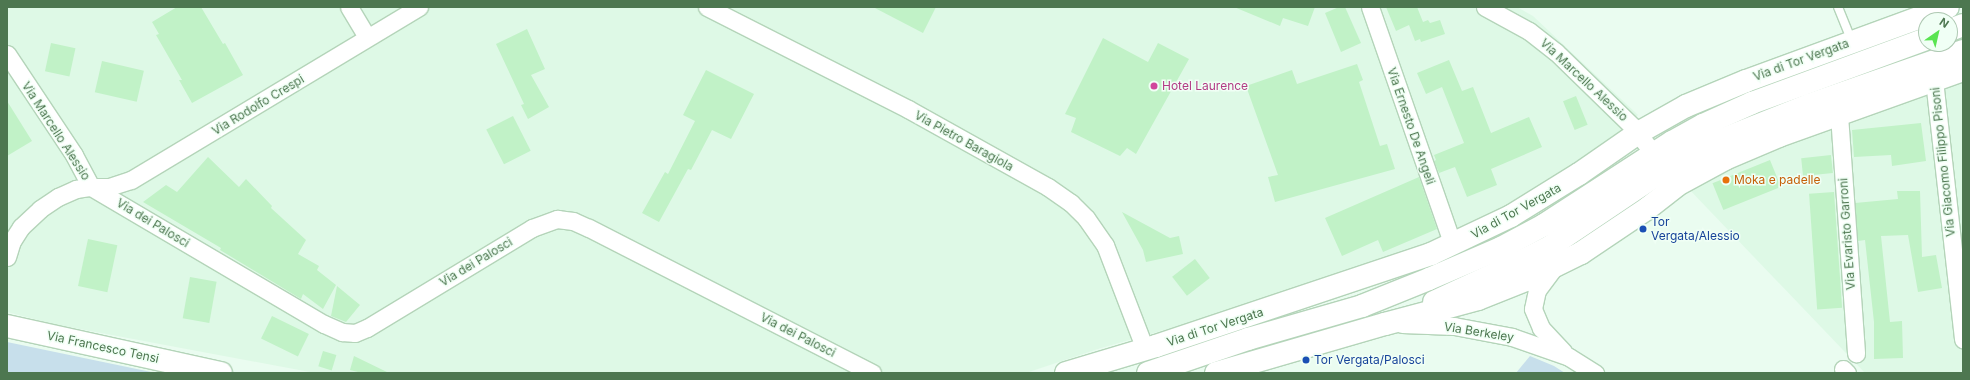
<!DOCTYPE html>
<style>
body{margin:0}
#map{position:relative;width:1970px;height:380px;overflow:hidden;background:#eafcf0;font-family:Inter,sans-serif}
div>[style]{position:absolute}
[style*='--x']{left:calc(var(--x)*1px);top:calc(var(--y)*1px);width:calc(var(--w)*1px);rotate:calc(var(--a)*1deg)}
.residential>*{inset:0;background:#def9e6}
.green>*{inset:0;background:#c7dfeb}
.building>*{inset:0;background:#c1f2c7;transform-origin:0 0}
.roads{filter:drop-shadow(1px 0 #b4d4b9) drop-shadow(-1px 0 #b4d4b9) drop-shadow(0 1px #b4d4b9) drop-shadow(0 -1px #b4d4b9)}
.lane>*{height:8px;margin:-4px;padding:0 4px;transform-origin:4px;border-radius:4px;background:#fff}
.street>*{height:17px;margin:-8.5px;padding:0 8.5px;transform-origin:8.5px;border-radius:8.5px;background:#fff}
.secondary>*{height:22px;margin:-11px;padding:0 11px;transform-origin:11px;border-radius:11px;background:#fff}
.dots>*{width:11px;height:11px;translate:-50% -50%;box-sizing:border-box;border:2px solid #f0fff5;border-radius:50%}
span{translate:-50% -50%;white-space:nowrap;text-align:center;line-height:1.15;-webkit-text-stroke:3px #f0fff5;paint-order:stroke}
.street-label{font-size:12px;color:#4d7750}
.hotel-label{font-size:12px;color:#b23c85}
.left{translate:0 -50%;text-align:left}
.food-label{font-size:12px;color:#c56008}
.transit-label{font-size:12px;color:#164399}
.frame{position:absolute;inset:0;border:8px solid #4d7750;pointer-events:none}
.north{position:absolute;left:1918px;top:12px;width:40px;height:40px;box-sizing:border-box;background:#f0fff5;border:1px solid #afc9b3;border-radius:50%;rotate:34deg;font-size:11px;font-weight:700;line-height:16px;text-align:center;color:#4d7750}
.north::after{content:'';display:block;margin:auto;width:14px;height:18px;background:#59e451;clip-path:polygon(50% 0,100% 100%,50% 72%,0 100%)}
</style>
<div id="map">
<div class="residential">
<i style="clip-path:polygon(7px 7px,1517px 7px,1533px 16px,1638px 115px,1601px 148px,1541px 185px,1468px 227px,1437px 240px,1370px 265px,1227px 312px,1098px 349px,1026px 373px,315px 373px,53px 324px,7px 312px)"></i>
<i style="clip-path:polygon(1963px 76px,1963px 373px,1865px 373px,1686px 186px,1724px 164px)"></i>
</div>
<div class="green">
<i style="clip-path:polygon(7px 342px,156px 373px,7px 373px)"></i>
<i style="clip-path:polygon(1530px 356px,1554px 366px,1565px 373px,1516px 373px)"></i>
</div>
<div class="building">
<i style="clip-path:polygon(177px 7px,201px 7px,223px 44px,225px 43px,243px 75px,192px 103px,179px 80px,182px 80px,156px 35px,159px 34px,152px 22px)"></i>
<i style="clip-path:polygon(873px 7px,936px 7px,923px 33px)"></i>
<i style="clip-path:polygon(1234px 7px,1315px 7px,1308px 26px,1283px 18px,1280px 26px)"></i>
<i style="clip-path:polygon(1339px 7px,1345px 7px,1361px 43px,1341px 52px,1325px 13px)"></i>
<i style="clip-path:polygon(1386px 7px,1417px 7px,1423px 22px,1428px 20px,1430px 23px,1440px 20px,1445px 34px,1421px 42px,1420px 39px,1415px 41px,1409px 25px,1396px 31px)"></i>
<i style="clip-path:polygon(527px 29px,545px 69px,531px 75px,549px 107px,528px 119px,521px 105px,524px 104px,496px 44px)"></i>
<i style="clip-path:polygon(1103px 38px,1148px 62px,1158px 43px,1189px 59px,1136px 154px,1127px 148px,1120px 156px,1071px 132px,1076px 118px,1065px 114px)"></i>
<i style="left:51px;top:43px;width:25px;height:29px;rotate:12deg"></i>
<i style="clip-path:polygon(1449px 60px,1462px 91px,1473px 87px,1491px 133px,1529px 117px,1542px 147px,1491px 169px,1497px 185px,1467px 197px,1455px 167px,1439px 173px,1434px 161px,1436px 160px,1434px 155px,1464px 143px,1442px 87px,1426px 94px,1417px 73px)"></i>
<i style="left:102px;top:61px;width:43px;height:32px;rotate:13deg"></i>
<i style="clip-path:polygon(1357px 64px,1363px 80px,1359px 82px,1380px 146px,1387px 144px,1395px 169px,1275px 202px,1268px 177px,1278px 175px,1246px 86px,1292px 70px,1297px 84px)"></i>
<i style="clip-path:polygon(706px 70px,754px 94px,731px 139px,712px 130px,691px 170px,688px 169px,659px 222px,642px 213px,665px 172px,668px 174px,695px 121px,683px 115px)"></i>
<i style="left:1576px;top:96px;width:31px;height:14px;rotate:68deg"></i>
<i style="clip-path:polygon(7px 101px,32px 141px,7px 156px)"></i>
<i style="left:513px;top:116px;width:39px;height:30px;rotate:63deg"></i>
<i style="clip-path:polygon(1921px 123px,1926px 161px,1892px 166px,1891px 155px,1854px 157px,1852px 130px)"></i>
<i style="left:1831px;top:155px;width:18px;height:30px;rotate:84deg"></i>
<i style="clip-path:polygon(208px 157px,239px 187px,246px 179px,272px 206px,271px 208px,306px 240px,298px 254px,319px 266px,317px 270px,336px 285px,323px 309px,303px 294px,301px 299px,220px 250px,221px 248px,143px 202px,166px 185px,177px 192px)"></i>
<i style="left:1770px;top:160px;width:29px;height:62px;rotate:68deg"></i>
<i style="clip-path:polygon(1419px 177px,1437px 229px,1383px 252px,1378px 240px,1342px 256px,1325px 218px)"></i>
<i style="clip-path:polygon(1897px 191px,1920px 191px,1922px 257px,1936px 255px,1942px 288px,1918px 292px,1908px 235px,1881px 236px,1890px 322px,1902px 321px,1903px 358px,1874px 359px,1874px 322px,1865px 240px,1858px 241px,1855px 203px,1898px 199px)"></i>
<i style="left:1834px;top:192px;width:116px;height:25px;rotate:86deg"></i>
<i style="clip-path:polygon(1122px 212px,1170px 238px,1179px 236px,1183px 254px,1146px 262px,1143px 250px)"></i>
<i style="left:88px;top:239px;width:30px;height:48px;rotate:12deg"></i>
<i style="left:1195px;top:259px;width:24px;height:29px;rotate:52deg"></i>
<i style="left:190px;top:277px;width:27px;height:42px;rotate:10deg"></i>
<i style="clip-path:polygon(337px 286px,360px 305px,346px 322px,331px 316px)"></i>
<i style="left:272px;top:316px;width:41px;height:25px;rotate:26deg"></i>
<i style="left:323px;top:351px;width:14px;height:16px;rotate:17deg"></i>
<i style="clip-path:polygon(354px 356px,389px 373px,362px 373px,350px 370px)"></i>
</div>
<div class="roads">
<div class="lane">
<i style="--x:1838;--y:7;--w:37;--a:68"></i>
</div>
<div class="street">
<i style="--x:349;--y:7;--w:35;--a:59"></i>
<i style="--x:707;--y:7;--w:225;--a:26.9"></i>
<i style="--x:908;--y:109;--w:160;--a:29.1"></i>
<i style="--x:1048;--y:187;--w:28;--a:35"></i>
<i style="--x:1071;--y:203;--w:21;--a:45"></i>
<i style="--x:1086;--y:218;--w:33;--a:55"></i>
<i style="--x:1105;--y:245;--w:111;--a:69"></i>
<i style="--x:1370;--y:7;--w:252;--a:70.8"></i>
<i style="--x:1485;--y:7;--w:50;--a:28.6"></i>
<i style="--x:1529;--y:31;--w:34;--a:38"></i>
<i style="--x:1556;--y:52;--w:107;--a:44.2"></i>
<i style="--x:1633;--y:127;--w:44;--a:52.4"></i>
<i style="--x:7;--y:54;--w:121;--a:56.4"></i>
<i style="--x:74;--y:155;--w:36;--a:62"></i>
<i style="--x:1934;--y:80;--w:261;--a:83.6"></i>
<i style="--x:1839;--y:115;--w:239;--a:85.9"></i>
<i style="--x:91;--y:187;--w:270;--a:30.5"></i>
<i style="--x:324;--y:324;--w:20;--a:24"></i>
<i style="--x:342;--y:332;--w:13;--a:4"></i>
<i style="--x:355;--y:333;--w:13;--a:-23"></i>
<i style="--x:367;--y:328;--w:193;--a:-31.2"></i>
<i style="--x:532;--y:228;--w:27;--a:-20"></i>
<i style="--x:557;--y:219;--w:16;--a:7"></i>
<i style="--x:573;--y:221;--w:17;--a:24"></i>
<i style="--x:589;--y:228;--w:318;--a:27.1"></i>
<i style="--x:7;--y:257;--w:17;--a:-73"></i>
<i style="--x:12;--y:241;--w:17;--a:-57"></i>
<i style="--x:21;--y:227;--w:26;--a:-43"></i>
<i style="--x:40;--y:209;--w:22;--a:-34"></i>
<i style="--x:58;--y:197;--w:20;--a:-24"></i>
<i style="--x:76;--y:189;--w:15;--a:-8"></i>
<i style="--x:91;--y:187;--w:18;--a:0"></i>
<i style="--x:109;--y:187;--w:23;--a:-18"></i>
<i style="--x:131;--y:180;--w:336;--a:-31"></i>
<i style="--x:1553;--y:269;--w:26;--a:127"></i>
<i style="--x:1537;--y:290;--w:19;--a:102"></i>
<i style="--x:1533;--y:309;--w:21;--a:67"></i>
<i style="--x:1541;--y:328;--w:33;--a:47"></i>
<i style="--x:1402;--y:324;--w:52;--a:2.2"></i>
<i style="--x:1454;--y:326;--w:59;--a:10.7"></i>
<i style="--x:1512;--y:337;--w:60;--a:19.3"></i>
<i style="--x:1569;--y:357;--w:31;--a:32"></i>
<i style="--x:1843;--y:369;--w:6;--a:45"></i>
</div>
<div class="secondary">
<i style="--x:1950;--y:30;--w:14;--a:-21"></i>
<i style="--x:1434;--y:302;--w:90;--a:-24.9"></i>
<i style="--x:1516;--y:264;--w:39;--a:-27"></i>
<i style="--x:1551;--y:246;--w:138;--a:-34"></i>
<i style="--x:1665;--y:169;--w:58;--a:-27.9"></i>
<i style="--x:1716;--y:142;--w:100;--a:-21.7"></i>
<i style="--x:1809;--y:105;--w:163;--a:-19.3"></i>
<i style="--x:7;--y:326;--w:219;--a:12.4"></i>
<i style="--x:1066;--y:373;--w:94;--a:-16.7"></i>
<i style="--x:1156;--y:346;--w:290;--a:-18.5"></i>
<i style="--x:1431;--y:254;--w:89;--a:-25.4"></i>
<i style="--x:1511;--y:216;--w:80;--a:-31.7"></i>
<i style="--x:1579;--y:174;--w:72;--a:-34.8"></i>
<i style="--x:1638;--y:133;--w:55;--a:-29.4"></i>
<i style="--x:1686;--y:106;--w:65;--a:-22.6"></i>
<i style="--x:1746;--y:81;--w:215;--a:-20.1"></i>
<i style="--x:1148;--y:373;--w:106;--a:-18.8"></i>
<i style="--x:1248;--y:339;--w:119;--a:-16.1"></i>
<i style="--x:1362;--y:306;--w:72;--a:-21.9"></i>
<i style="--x:1429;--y:279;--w:78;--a:-23.3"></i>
<i style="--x:1501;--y:248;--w:49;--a:-28.1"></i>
<i style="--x:1544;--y:225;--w:153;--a:-33"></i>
<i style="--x:1672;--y:142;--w:35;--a:-29"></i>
<i style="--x:1703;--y:125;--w:54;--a:-24.2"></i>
<i style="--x:1752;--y:103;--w:185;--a:-20.2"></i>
<i style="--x:1216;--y:373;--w:176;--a:-16.2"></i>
<i style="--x:1385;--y:324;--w:96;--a:-15"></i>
<i style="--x:1478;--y:299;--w:52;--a:-21.6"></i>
<i style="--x:1526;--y:280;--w:61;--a:-26.1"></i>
<i style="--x:1581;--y:253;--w:81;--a:-33.9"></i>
<i style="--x:1648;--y:208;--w:37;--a:-38"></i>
<i style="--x:1677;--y:185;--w:55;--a:-28.4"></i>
<i style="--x:1725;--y:159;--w:59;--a:-23.1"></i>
<i style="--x:1779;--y:136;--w:195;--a:-19.7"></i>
</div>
</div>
<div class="dots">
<i style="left:1154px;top:86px;background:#d1479c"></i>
<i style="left:1726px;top:180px;background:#e8710a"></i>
<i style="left:1643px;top:229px;background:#1a4fb4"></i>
<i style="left:1306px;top:360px;background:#1a4fb4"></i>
</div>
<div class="street-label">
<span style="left:1801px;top:60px;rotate:-20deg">Via di Tor Vergata</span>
<span style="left:1584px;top:80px;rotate:43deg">Via Marcello Alessio</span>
<span style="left:258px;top:105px;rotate:-31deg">Via Rodolfo Crespi</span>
<span style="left:1411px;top:126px;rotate:71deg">Via Ernesto De Angeli</span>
<span style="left:56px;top:131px;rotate:57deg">Via Marcello Alessio</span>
<span style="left:964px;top:141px;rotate:29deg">Via Pietro Baragiola</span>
<span style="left:1943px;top:162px;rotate:-96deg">Via Giacomo Filippo Pisoni</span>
<span style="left:1516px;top:211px;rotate:-29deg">Via di Tor Vergata</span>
<span style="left:153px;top:223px;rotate:31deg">Via dei Palosci</span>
<span style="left:1847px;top:234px;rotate:-94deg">Via Evaristo Garroni</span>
<span style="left:476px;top:262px;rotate:-31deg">Via dei Palosci</span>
<span style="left:1215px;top:327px;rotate:-18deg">Via di Tor Vergata</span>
<span style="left:1479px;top:332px;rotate:9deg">Via Berkeley</span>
<span style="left:798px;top:335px;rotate:27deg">Via dei Palosci</span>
<span style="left:103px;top:347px;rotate:12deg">Via Francesco Tensi</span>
</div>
<div class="hotel-label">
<span class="left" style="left:1162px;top:86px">Hotel Laurence</span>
</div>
<div class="food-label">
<span class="left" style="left:1734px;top:180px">Moka e padelle</span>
</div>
<div class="transit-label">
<span class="left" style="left:1651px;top:229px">Tor<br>Vergata/Alessio</span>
<span class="left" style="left:1314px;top:360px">Tor Vergata/Palosci</span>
</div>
<div class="frame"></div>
<div class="north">N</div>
</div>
